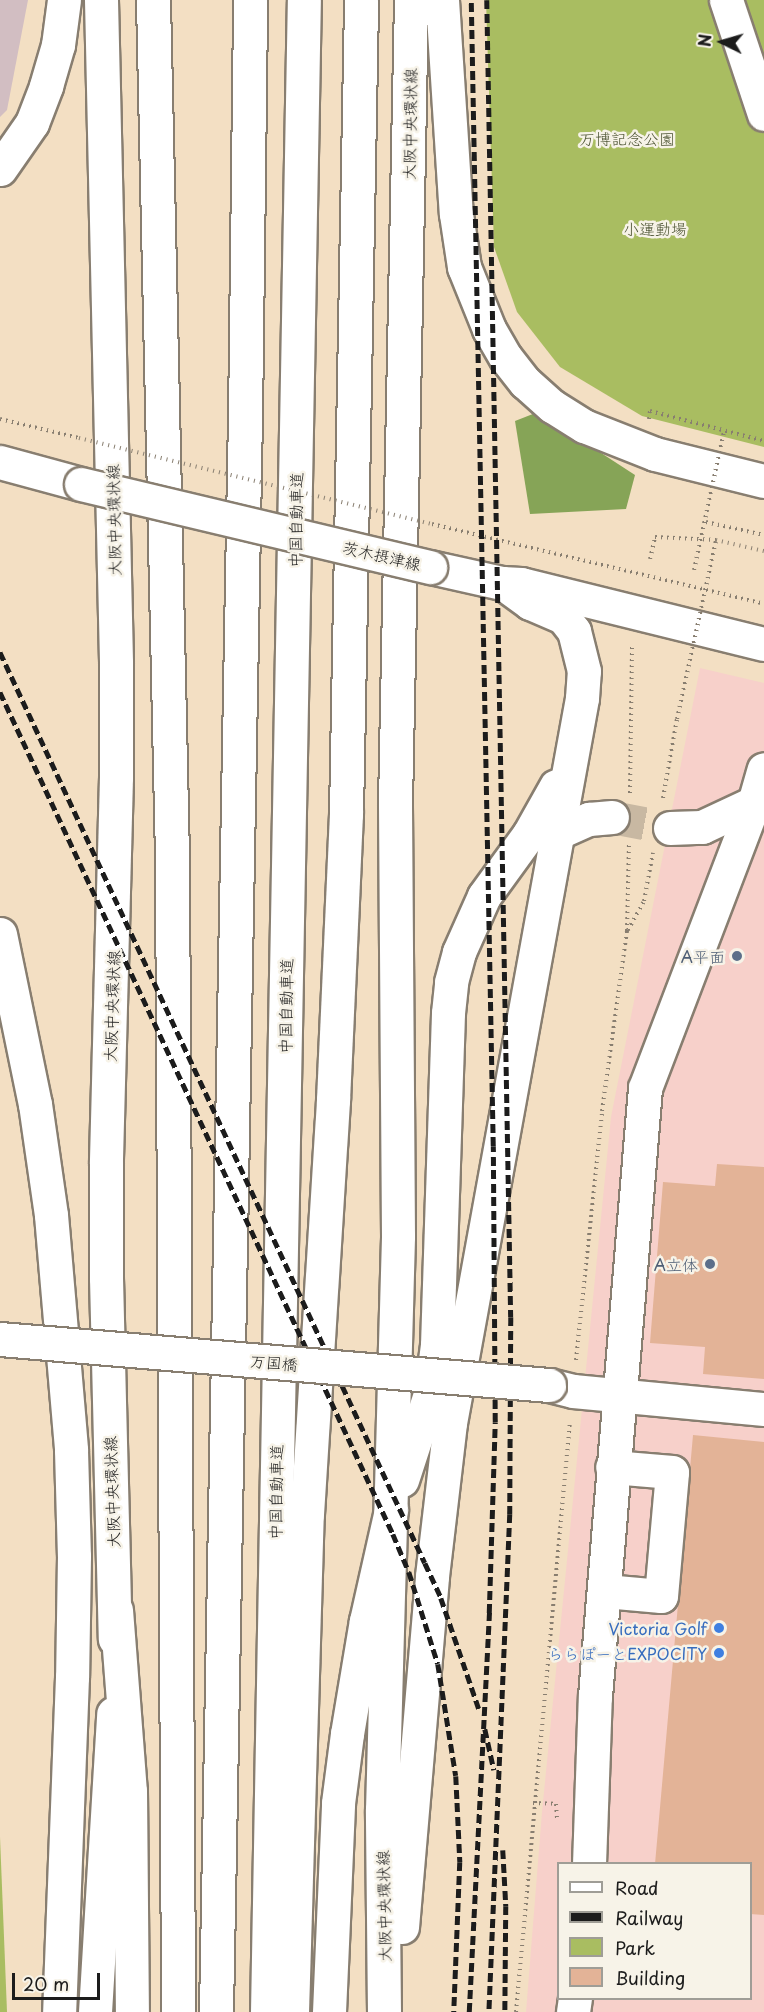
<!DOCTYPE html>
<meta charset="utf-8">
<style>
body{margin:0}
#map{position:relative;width:764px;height:2012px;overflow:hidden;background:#f3dfc3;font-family:"Playpen Sans","Klee One",sans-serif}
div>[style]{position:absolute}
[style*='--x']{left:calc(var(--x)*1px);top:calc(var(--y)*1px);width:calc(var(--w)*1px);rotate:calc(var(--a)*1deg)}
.built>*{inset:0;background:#f7d0ca}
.industrial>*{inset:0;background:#d2bec2}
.green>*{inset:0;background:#a9bd61}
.forest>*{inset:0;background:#86a457}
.building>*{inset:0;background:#e3b397}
.minor-tunnel>*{height:33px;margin-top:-16.5px;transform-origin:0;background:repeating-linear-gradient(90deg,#c8b8a2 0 33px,transparent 0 49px)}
.path>*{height:4px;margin-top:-2px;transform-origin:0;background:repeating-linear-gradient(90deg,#887e70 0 1.5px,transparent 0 6px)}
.roads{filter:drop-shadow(2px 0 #887e70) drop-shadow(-2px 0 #887e70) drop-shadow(0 2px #887e70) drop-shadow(0 -2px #887e70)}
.minor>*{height:33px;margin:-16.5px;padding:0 16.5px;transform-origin:16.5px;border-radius:16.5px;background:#fff}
.major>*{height:33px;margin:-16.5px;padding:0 16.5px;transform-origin:16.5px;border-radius:16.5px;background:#fff}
.highway>*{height:33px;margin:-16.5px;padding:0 16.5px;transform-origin:16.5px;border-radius:16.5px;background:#fff}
.rail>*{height:4.5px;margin-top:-2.25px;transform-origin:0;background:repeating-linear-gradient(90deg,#1c1c1c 0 9px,transparent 0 13.5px)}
.path-bridge>*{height:4px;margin-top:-2px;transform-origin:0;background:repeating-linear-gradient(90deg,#887e70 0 1.5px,transparent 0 6px)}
.bridges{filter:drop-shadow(2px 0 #887e70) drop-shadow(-2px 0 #887e70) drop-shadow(0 2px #887e70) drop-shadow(0 -2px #887e70)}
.minor-bridge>*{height:33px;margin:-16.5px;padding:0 16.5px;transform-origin:16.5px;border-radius:16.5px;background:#fff}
.major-bridge>*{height:33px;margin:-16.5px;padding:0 16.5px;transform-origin:16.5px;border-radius:16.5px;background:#fff}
.dots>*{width:16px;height:16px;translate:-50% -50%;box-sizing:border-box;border:3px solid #f7f3e8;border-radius:50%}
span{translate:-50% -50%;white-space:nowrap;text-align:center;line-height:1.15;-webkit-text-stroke:5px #f7f3e8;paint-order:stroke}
.street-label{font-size:16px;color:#1c1c1c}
.park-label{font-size:16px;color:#4d5434}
.service-label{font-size:16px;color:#4e5e75}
.right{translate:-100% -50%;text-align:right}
.shop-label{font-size:16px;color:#366cbe}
.legend{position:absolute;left:557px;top:1862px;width:195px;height:138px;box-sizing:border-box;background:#f7f3e8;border:2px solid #9f9d96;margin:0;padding:8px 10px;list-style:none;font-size:18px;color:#1c1c1c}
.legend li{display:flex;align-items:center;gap:12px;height:30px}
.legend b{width:30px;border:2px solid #9f9d96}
.north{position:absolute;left:692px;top:12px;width:60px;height:60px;-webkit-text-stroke:4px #f7f3e8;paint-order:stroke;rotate:275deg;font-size:16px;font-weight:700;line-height:24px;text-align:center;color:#1c1c1c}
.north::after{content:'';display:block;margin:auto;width:21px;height:27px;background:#1c1c1c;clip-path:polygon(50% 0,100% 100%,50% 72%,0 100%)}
.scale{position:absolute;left:12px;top:1973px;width:88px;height:27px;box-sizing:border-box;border:3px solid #1c1c1c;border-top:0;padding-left:8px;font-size:18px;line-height:21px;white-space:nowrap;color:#1c1c1c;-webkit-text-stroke:4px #f7f3e8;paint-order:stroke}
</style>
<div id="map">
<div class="built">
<i style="clip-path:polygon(evenodd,700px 668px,764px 683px,764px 2012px,526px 2012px,542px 1812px,611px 1117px,700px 668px,558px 1864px,750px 1864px,750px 1998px,558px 1998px,558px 1864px)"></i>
</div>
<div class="industrial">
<i style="clip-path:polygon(0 0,28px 0,7px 110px,0 117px)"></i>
</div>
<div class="green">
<i style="clip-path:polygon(486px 0,764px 0,764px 447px,642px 416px,560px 367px,517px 312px,494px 247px)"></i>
<i style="clip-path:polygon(0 1837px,7px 2012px,0 2012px)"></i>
</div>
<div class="forest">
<i style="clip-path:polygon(538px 412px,635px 475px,626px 509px,530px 514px,515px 421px)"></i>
</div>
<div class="building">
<i style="clip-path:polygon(717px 1164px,764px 1167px,764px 1379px,703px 1374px,705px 1347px,650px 1343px,663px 1182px,715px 1186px)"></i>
<i style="clip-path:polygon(693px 1435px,764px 1442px,764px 1915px,750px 1914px,750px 1864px,655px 1864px)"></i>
</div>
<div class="minor-tunnel">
<i style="--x:612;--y:817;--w:59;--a:10.7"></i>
</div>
<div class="path">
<i style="--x:0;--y:419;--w:81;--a:13.5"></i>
<i style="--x:649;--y:419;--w:8;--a:-83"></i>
<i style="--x:650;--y:411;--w:118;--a:14.7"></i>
<i style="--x:706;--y:522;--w:59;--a:12.6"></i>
<i style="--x:432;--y:524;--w:342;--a:13.5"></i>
<i style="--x:650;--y:559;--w:23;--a:-77"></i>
<i style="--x:630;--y:793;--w:146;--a:-89.2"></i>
<i style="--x:663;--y:798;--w:80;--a:-80"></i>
<i style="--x:628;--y:930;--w:33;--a:-61"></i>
<i style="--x:644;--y:901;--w:49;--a:-79.4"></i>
<i style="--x:576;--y:1360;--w:250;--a:-84"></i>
<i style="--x:602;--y:1111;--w:182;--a:-82.1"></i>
<i style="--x:627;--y:931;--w:88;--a:-88.7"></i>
<i style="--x:533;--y:1803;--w:23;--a:2"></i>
<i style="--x:556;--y:1804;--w:15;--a:86"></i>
<i style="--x:516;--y:2012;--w:593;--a:-84.78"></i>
</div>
<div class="roads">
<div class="minor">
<i style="--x:726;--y:0;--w:120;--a:71.6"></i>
<i style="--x:670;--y:828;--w:32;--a:-2"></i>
<i style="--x:702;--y:827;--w:68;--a:-25.1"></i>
<i style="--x:557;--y:833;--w:35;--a:-24"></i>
<i style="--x:589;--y:819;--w:23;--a:-5"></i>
<i style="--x:549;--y:1385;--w:25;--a:14"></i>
<i style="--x:573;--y:1391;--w:192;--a:5.4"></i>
<i style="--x:605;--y:1591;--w:56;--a:5.1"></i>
<i style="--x:661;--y:1596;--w:124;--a:-84.9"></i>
<i style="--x:672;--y:1472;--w:60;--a:-175.2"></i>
<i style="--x:589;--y:1864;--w:168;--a:-88"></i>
<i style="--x:595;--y:1696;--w:610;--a:-85.3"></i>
<i style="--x:645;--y:1088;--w:305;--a:-69.1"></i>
<i style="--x:754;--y:803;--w:35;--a:-74"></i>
<i style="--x:573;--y:2012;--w:14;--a:-82"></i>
</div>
<div class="major">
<i style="--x:101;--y:0;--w:663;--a:88.7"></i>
<i style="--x:116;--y:663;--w:114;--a:90"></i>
<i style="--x:116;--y:777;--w:386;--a:91.5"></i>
<i style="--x:106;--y:1163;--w:115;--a:90"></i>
<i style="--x:106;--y:1278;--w:361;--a:88.6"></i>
<i style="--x:442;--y:0;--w:214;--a:86.3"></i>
<i style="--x:456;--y:214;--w:54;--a:81.4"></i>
<i style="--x:464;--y:267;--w:67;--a:68"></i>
<i style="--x:489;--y:329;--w:34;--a:60"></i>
<i style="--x:506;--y:358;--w:31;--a:52"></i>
<i style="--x:525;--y:382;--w:36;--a:42"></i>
<i style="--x:552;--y:406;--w:38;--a:32"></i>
<i style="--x:584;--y:426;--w:76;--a:21.5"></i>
<i style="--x:655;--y:454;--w:112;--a:13.9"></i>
<i style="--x:0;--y:169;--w:56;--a:-55.2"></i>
<i style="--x:32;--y:123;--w:40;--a:-69"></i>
<i style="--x:46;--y:86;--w:43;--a:-73.7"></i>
<i style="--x:58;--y:45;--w:45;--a:-82.4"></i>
<i style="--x:0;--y:462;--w:84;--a:15.2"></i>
<i style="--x:430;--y:567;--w:74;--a:12.5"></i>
<i style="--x:502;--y:583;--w:19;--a:3"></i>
<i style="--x:521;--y:584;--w:250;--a:13.9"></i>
<i style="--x:0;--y:934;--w:174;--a:78.4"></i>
<i style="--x:35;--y:1104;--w:112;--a:81.8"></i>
<i style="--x:51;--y:1215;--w:236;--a:85.1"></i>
<i style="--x:71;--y:1450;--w:106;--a:88.4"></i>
<i style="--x:74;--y:1556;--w:121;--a:90.9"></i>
<i style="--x:72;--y:1677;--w:335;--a:92.2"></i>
<i style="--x:402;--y:1480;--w:94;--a:-72"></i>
<i style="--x:431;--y:1391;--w:46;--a:-82.6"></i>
<i style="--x:437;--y:1345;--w:332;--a:-88.1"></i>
<i style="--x:448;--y:1013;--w:31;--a:-84"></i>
<i style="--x:451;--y:982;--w:31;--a:-75"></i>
<i style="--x:459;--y:952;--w:61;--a:-65.9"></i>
<i style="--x:484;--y:896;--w:77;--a:-54"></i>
<i style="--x:529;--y:834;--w:55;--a:-60.6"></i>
<i style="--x:402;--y:1927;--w:352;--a:-85.1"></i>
<i style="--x:432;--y:1576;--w:154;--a:-83.3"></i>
<i style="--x:450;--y:1423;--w:737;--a:-79.68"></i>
<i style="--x:582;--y:698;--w:27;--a:-86"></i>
<i style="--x:584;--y:671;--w:41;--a:-104"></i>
<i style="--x:574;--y:631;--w:18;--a:-128"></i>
<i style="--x:563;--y:617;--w:36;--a:-157"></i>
<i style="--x:530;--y:603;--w:34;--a:-144"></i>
<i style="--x:95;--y:2012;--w:299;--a:-86.5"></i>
<i style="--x:384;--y:2012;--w:202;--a:-90.6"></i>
<i style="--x:382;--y:1810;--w:574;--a:-88.4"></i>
<i style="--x:398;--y:1236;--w:432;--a:-90.4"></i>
<i style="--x:395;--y:804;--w:804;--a:-88.86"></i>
</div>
<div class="highway">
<i style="--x:153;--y:0;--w:859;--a:88.73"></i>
<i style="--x:172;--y:859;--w:1153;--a:89.7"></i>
<i style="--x:116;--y:1610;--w:182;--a:85.6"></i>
<i style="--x:130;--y:1791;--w:221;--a:89.5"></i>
<i style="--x:216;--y:2012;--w:1593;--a:-88.96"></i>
<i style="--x:245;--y:419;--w:419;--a:-89.3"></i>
<i style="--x:267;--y:2012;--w:2012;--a:-88.95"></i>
<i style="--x:292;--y:2012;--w:498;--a:-88.3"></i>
<i style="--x:307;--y:1514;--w:415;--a:-86.4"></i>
<i style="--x:333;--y:1100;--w:286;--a:-87.4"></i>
<i style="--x:346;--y:814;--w:814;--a:-88.94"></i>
<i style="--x:329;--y:2012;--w:209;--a:-87.5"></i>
<i style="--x:338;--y:1803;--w:70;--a:-82.6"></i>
<i style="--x:347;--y:1734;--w:115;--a:-80.5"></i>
<i style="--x:366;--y:1621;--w:114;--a:-77.3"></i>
</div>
</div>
<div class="rail">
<i style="--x:487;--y:0;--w:1317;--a:88.96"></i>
<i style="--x:511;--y:1317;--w:197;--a:90.3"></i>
<i style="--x:510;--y:1514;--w:498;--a:92.4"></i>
<i style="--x:0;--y:652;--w:1005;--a:64.99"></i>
<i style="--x:425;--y:1563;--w:38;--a:65"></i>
<i style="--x:441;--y:1598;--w:117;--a:71.1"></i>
<i style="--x:0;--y:692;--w:929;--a:64.98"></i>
<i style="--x:393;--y:1534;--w:41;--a:67.2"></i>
<i style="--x:409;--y:1572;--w:96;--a:72.5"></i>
<i style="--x:438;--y:1664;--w:113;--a:80.9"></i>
<i style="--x:456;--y:1776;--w:86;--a:87.3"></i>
<i style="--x:460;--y:1862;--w:150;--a:92.3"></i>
<i style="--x:485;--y:1729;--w:42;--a:77.6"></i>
<i style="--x:503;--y:1850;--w:56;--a:86.9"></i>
<i style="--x:506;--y:1906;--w:106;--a:90.5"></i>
<i style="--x:469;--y:2012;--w:400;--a:-87.1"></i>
<i style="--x:489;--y:1613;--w:191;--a:-88.2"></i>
<i style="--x:495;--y:1422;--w:276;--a:-90.4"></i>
<i style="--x:493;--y:1146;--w:1146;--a:-91.1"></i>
</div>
<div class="path-bridge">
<i style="--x:79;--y:438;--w:363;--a:13.7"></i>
<i style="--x:655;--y:537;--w:61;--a:2.8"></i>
<i style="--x:694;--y:570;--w:142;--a:-77.8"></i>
<i style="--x:677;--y:719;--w:183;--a:-77.7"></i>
<i style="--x:716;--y:540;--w:49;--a:12.9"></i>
</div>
<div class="bridges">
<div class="minor-bridge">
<i style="--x:0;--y:1339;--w:551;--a:4.79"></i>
</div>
<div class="major-bridge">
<i style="--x:81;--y:484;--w:359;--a:13.4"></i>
</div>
</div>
<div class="dots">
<i style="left:737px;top:956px;background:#5c6f8a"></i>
<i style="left:710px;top:1264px;background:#5c6f8a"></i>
<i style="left:719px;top:1628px;background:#3f7fe0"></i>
<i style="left:719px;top:1653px;background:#3f7fe0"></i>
</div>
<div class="street-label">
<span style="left:409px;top:124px;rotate:-89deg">大阪中央環状線</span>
<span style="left:113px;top:520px;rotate:-91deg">大阪中央環状線</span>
<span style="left:295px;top:520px;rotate:-89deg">中国自動車道</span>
<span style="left:382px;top:555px;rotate:13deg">茨木摂津線</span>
<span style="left:111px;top:1006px;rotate:-88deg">大阪中央環状線</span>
<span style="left:285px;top:1006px;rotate:-89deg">中国自動車道</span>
<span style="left:274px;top:1362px;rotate:5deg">万国橋</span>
<span style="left:111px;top:1492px;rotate:-92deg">大阪中央環状線</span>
<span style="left:275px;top:1492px;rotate:-89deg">中国自動車道</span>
<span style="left:383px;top:1906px;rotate:-91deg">大阪中央環状線</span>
</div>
<div class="park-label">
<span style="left:627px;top:138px">万博記念公園</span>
<span style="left:655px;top:228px">小運動場</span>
</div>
<div class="service-label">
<span class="right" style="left:725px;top:956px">A平面</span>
<span class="right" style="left:698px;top:1264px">A立体</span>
</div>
<div class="shop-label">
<span class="right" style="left:707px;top:1628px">Victoria Golf</span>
<span class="right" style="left:707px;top:1653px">ららぽーとEXPOCITY</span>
</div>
<ul class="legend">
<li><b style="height:8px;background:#fff"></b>Road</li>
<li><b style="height:8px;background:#1c1c1c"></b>Railway</li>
<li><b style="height:16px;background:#a9bd61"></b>Park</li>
<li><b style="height:16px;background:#e3b397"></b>Building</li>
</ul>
<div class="north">N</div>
<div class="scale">20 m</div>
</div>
